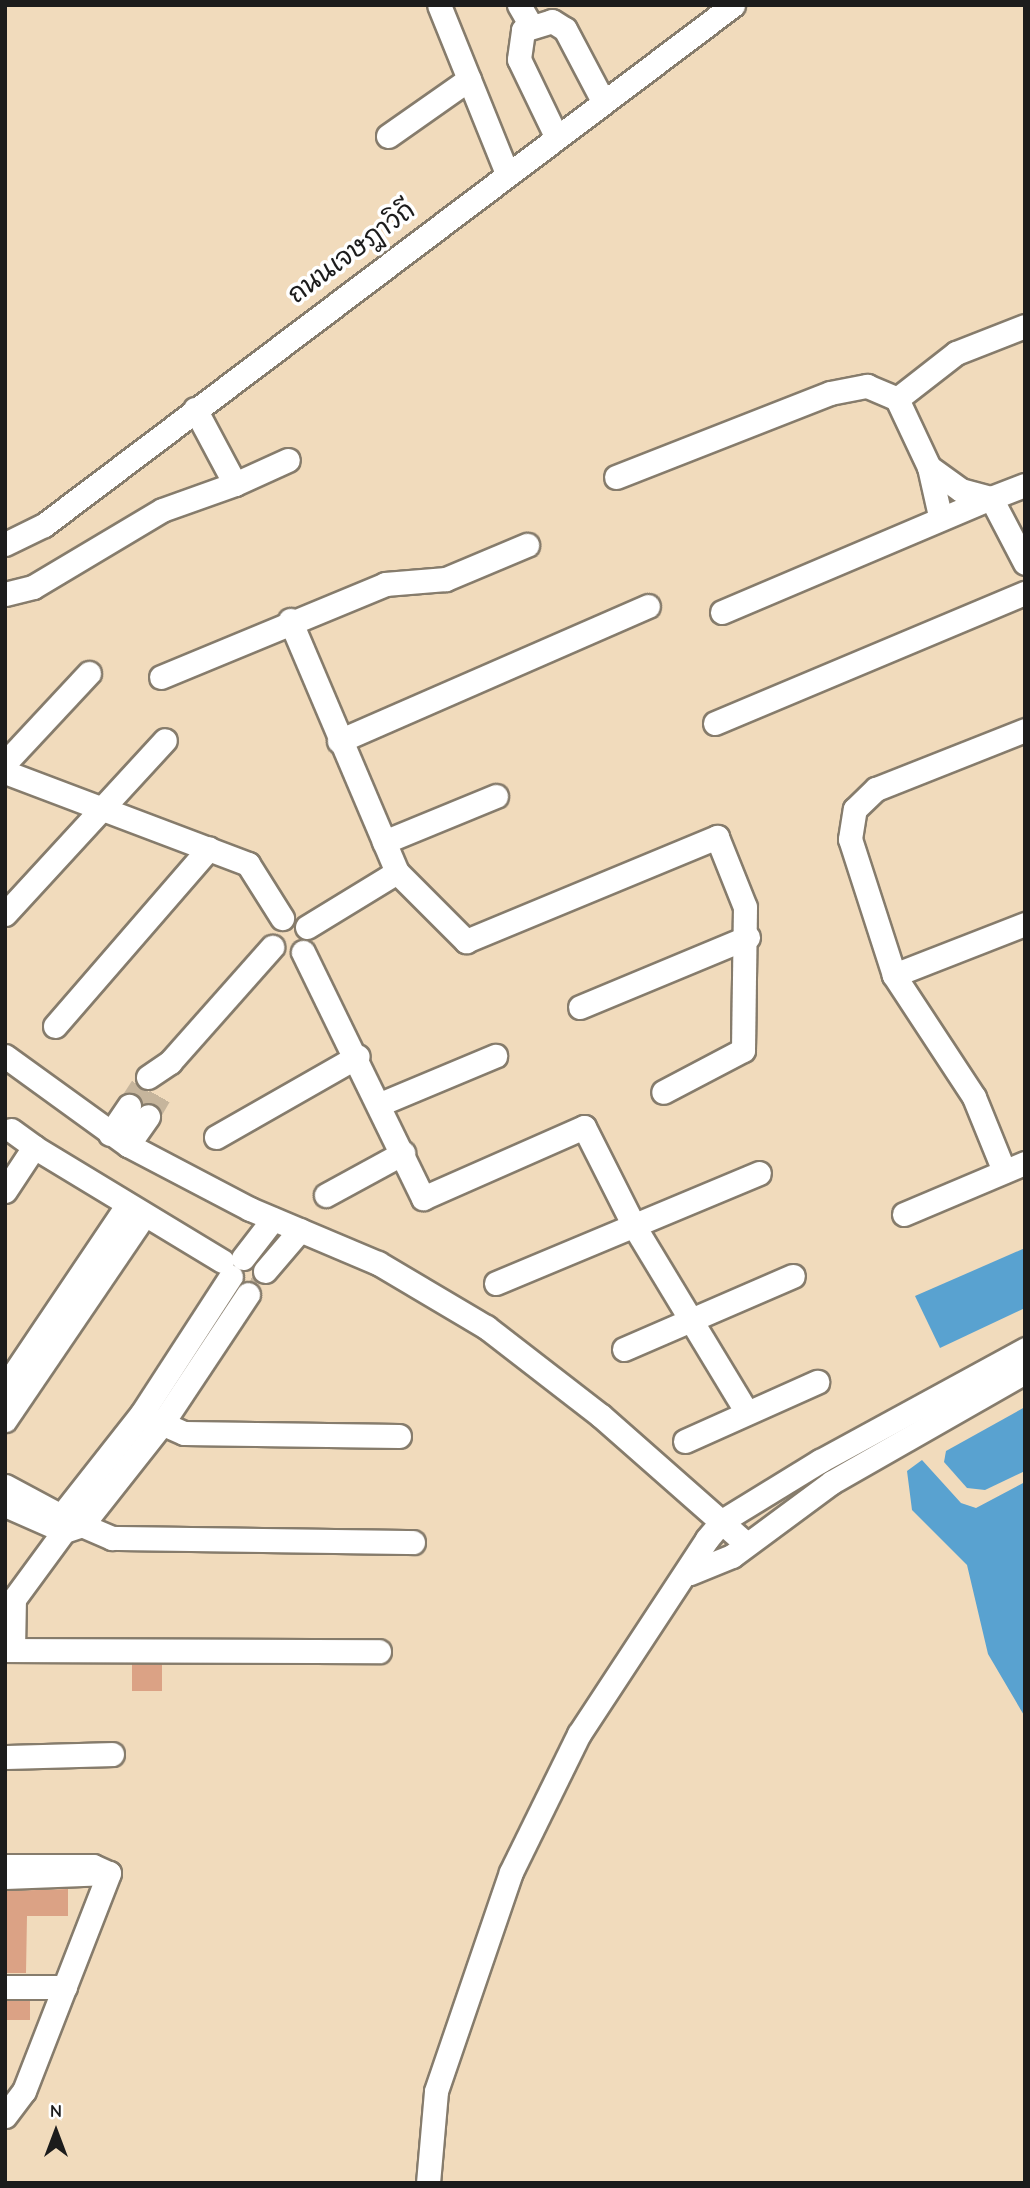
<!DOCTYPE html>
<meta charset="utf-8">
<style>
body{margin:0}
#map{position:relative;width:1030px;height:2188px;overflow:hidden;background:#f1dbbc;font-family:"Comic Neue","Playpen Sans Thai",sans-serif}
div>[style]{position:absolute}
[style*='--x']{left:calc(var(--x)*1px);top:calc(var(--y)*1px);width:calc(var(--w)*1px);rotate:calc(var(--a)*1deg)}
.water>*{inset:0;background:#59a2d0}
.building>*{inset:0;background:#dba285;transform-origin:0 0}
.minor-tunnel>*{height:23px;margin-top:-11.5px;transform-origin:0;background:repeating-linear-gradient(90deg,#c6b59c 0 23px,transparent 0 34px)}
.roads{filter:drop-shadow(2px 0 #867c6c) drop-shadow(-2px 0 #867c6c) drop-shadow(0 2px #867c6c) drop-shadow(0 -2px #867c6c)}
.minor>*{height:23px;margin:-11.5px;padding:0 11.5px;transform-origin:11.5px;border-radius:11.5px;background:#fff}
span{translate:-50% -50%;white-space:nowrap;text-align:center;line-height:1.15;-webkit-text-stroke:7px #fff;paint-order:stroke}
.street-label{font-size:26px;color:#1c1c1c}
.frame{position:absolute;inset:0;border:7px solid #1c1c1c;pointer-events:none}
.north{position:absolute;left:21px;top:2097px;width:70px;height:70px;-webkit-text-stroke:5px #fff;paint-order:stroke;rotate:0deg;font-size:19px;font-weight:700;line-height:28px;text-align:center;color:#1c1c1c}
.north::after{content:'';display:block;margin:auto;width:24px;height:32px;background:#1c1c1c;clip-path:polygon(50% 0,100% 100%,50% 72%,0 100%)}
</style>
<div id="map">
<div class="water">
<i style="clip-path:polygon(1025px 1248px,1025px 1308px,940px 1348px,915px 1296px)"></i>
<i style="clip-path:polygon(1025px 1407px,1025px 1471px,985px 1490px,967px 1488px,944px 1462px,946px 1451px)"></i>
<i style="clip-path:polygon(922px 1460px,961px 1503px,976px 1508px,1025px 1482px,1025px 1717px,988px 1654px,967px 1565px,912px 1510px,907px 1471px)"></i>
</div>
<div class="building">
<i style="left:132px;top:1664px;width:30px;height:27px"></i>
<i style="clip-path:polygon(68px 1889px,68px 1916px,27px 1916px,26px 1973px,5px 1973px,5px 1891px)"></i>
<i style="left:5px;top:2001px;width:25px;height:19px"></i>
</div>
<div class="minor-tunnel">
<i style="--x:129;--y:1106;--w:35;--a:-57"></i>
<i style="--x:148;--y:1116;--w:32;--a:-60"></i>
<i style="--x:222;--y:1261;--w:41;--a:31"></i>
</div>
<div class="roads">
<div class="minor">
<i style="--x:439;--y:5;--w:179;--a:68"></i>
<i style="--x:519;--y:5;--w:24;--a:60"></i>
<i style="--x:388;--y:136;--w:99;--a:-35.1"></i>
<i style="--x:556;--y:136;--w:85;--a:-115.7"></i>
<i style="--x:519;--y:59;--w:29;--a:-82"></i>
<i style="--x:523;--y:30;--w:30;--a:-17"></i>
<i style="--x:552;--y:21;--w:15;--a:32"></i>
<i style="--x:565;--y:29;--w:81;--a:62.2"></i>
<i style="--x:897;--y:399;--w:75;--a:64.8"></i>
<i style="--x:929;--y:467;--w:50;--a:77.3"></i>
<i style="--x:195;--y:409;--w:85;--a:61.9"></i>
<i style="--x:235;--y:484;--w:58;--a:-24.4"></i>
<i style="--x:929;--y:467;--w:39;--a:36"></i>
<i style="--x:961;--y:490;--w:31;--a:15"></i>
<i style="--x:991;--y:498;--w:36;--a:-21"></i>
<i style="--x:616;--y:477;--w:230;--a:-21.4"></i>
<i style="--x:830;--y:393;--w:38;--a:-11"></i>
<i style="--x:867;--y:386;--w:33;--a:23"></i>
<i style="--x:897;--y:399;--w:75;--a:-37.9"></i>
<i style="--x:956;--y:353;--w:74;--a:-21.4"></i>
<i style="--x:5;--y:544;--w:43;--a:-26"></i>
<i style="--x:44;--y:525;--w:863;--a:-37.04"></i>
<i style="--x:5;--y:594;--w:29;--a:-14"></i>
<i style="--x:33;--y:587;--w:150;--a:-30.8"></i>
<i style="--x:162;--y:510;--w:77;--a:-19.6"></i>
<i style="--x:722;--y:612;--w:292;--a:-23"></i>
<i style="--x:991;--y:498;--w:73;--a:62.4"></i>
<i style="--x:290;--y:620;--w:274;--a:67"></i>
<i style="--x:161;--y:677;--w:243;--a:-22.5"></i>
<i style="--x:385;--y:584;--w:61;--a:-4.7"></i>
<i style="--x:446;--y:579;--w:88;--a:-22.8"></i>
<i style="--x:715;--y:723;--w:336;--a:-22.8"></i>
<i style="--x:339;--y:741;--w:337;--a:-23.6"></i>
<i style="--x:5;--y:763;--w:123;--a:-47"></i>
<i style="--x:5;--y:772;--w:260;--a:20.7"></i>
<i style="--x:248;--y:864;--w:64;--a:57.8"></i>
<i style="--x:384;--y:842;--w:121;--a:-22.3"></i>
<i style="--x:5;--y:914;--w:236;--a:-47.4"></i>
<i style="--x:307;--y:927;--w:105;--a:-31.4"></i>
<i style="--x:397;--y:872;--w:98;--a:45"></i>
<i style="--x:466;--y:941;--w:272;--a:-22.5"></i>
<i style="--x:717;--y:837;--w:75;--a:68.2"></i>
<i style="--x:745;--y:907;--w:143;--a:90.8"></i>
<i style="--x:743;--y:1050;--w:90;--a:152.3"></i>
<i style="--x:303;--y:952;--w:274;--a:64"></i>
<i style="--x:423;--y:1198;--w:176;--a:-23.8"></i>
<i style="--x:584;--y:1127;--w:111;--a:63.2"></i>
<i style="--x:634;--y:1226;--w:216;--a:58.8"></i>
<i style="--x:894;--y:975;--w:141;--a:-21.3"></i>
<i style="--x:580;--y:1007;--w:182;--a:-22.6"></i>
<i style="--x:55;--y:1026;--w:235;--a:-49.1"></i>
<i style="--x:5;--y:1056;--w:152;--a:35.9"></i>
<i style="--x:128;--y:1145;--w:138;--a:27.7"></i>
<i style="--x:250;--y:1209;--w:139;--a:22.9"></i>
<i style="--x:378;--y:1263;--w:126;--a:30.7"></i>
<i style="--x:486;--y:1327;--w:144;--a:37.7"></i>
<i style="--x:600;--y:1415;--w:192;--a:41.4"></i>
<i style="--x:148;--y:1077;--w:27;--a:-34"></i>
<i style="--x:170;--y:1062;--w:154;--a:-48.4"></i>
<i style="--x:380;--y:1104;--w:125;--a:-22.7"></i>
<i style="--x:11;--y:1130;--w:29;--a:36"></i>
<i style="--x:110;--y:1134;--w:34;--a:-56"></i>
<i style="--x:216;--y:1137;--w:163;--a:-29.7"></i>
<i style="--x:128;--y:1145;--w:35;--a:-55"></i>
<i style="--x:1004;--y:1171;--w:80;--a:-112.1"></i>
<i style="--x:974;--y:1097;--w:146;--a:-123.3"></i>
<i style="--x:894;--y:975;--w:143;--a:-107.9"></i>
<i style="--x:850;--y:839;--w:30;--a:-81"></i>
<i style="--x:855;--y:809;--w:29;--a:-44"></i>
<i style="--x:876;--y:789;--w:160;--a:-21.6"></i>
<i style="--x:5;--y:1191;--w:53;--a:-56.6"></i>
<i style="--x:34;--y:1147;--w:220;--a:31.2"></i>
<i style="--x:326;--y:1195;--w:88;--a:-28.6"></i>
<i style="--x:904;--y:1214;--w:131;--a:-22.9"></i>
<i style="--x:243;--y:1258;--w:49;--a:-52.4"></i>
<i style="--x:265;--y:1271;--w:54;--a:-49.5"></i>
<i style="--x:496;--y:1283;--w:285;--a:-22.7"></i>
<i style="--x:624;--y:1349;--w:184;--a:-23.4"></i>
<i style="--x:5;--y:1387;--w:217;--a:-56.1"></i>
<i style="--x:150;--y:1418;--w:37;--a:24"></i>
<i style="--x:184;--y:1433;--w:215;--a:0.8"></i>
<i style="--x:5;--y:1420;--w:245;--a:-55.8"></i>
<i style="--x:685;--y:1441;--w:145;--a:-24.1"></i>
<i style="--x:5;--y:1486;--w:64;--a:28.2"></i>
<i style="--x:61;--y:1516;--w:131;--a:-51.8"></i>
<i style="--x:142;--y:1413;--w:163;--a:-57"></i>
<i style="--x:5;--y:1505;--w:64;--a:23.8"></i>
<i style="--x:64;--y:1531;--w:19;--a:-18"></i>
<i style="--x:82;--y:1525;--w:127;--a:-51.7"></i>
<i style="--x:161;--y:1425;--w:157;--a:-56.4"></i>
<i style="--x:70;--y:1520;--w:46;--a:23.2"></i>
<i style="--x:112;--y:1538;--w:301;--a:0.8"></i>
<i style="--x:690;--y:1573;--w:45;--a:-22"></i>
<i style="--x:732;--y:1556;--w:124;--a:-36.5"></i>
<i style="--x:832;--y:1482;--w:222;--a:-29.7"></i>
<i style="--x:13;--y:1649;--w:50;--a:-88.9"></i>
<i style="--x:14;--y:1599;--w:84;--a:-53.7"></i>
<i style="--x:64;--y:1531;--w:12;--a:-99"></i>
<i style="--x:5;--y:1650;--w:374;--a:0.2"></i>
<i style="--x:5;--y:1757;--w:107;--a:-1.6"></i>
<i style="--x:5;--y:1866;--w:88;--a:0"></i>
<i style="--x:93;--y:1866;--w:17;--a:24"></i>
<i style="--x:109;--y:1873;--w:104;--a:177.8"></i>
<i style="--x:5;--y:1987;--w:60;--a:0"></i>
<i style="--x:5;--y:2116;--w:31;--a:-53"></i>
<i style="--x:24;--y:2091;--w:234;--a:-68.7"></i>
<i style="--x:428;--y:2183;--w:92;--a:-85"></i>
<i style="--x:436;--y:2091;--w:231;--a:-71.1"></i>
<i style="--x:511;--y:1872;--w:154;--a:-63.8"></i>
<i style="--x:579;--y:1734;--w:233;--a:-56.7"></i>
<i style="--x:707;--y:1539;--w:23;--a:-50"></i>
<i style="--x:722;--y:1521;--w:115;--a:-31.5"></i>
<i style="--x:820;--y:1461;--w:234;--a:-28.6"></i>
</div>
</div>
<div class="street-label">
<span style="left:352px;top:253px;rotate:-37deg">ถนนเจษฎาวิถี</span>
</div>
<div class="frame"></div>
<div class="north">N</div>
</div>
